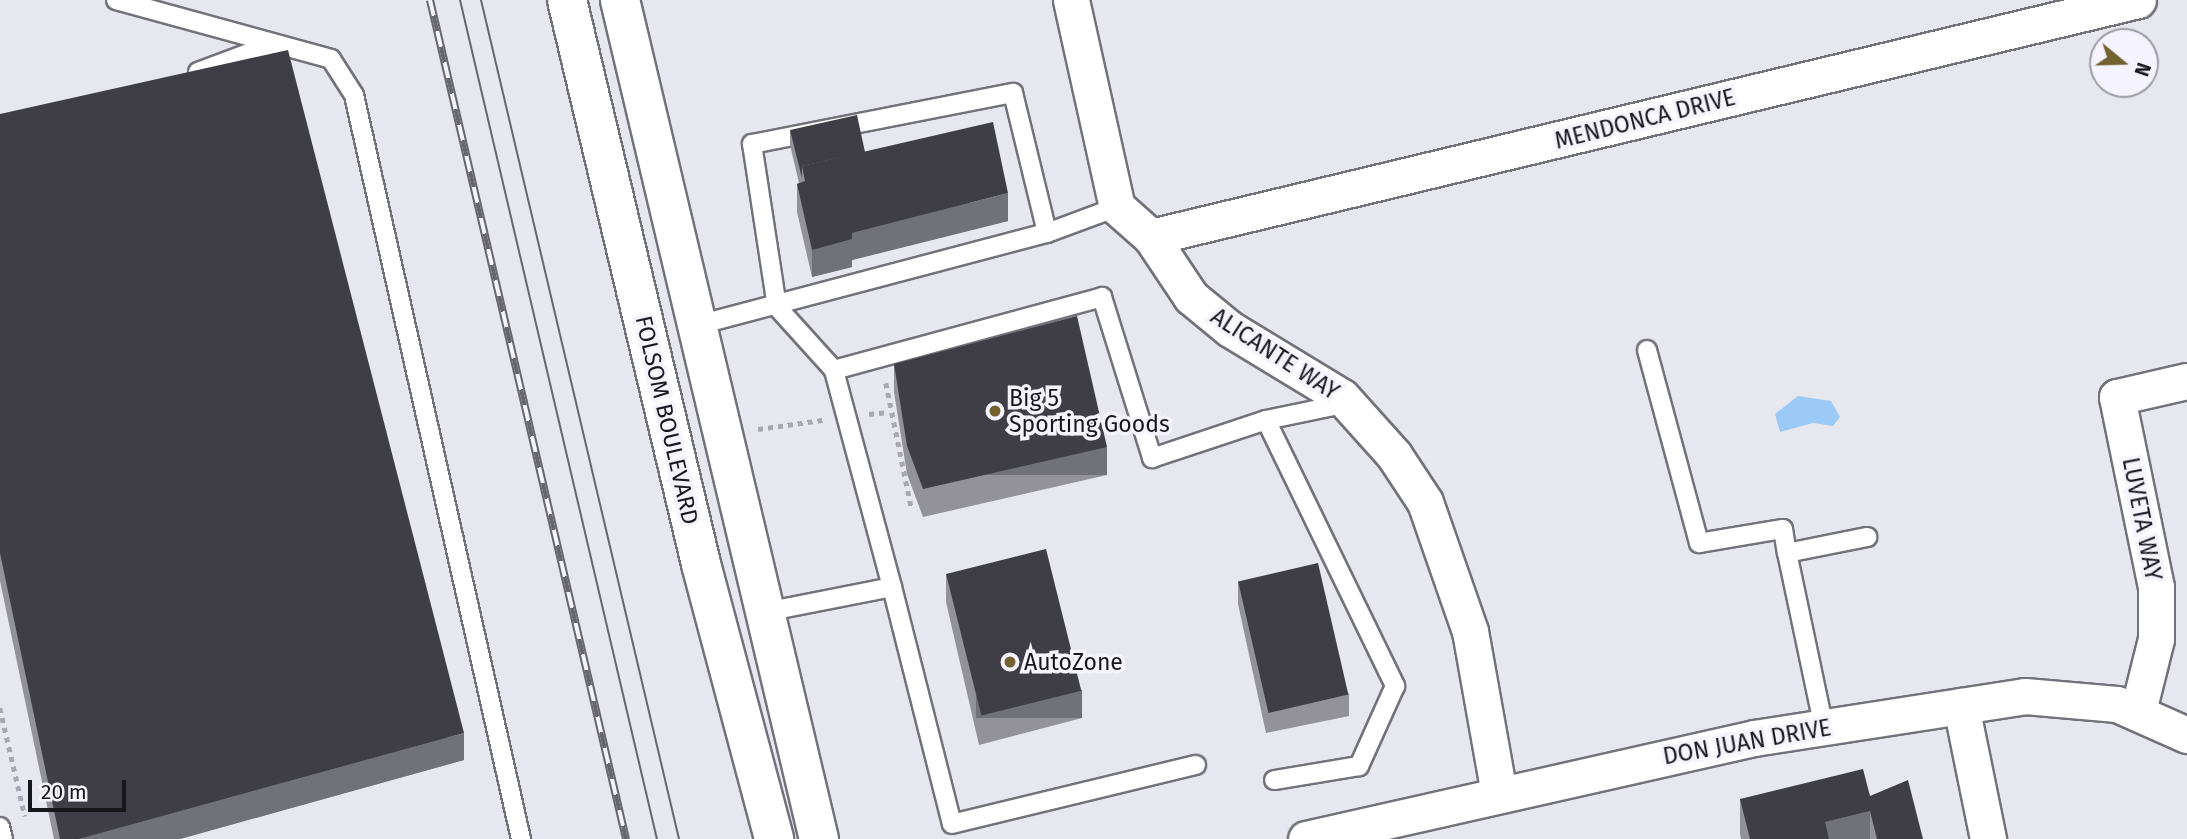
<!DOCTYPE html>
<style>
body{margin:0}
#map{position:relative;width:2187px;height:839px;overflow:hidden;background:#e7e7f0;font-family:"Fira Sans",sans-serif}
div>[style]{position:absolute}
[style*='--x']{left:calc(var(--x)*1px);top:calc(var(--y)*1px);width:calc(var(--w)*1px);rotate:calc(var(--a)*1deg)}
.water>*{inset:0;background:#9bcaf7}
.path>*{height:4.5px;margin-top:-2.25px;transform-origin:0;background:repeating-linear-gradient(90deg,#a9a8b0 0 5px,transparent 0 10px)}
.roads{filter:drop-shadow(2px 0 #73727b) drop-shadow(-2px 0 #73727b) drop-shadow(0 2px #73727b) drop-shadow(0 -2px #73727b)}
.service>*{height:18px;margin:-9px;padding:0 9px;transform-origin:9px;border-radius:9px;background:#fff}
.minor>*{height:35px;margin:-17.5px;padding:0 17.5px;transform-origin:17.5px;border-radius:17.5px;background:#fff}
.secondary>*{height:38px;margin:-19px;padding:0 19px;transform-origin:19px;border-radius:19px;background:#fff}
.tram>*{height:2px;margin:-1px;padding:0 1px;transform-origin:1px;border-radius:1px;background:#67666c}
.rail>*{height:8px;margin-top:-4px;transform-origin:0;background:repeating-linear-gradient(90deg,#f5f4fe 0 16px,#67666c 0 32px);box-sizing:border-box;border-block:2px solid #67666c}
.wall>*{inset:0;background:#93929b}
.shaded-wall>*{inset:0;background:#717179;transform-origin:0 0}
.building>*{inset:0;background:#3f3e46;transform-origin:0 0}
.dots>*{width:19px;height:19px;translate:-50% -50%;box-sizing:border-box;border:4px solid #f5f4fe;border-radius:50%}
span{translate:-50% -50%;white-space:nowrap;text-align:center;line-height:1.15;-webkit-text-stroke:7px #f5f4fe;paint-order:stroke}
.street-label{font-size:23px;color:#18171b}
.poi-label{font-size:23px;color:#18171b}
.left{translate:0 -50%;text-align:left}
.north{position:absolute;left:2089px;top:28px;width:70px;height:70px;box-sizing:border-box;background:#f5f4fe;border:2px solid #9d9ca3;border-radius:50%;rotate:109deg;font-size:19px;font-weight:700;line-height:28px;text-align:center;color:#18171b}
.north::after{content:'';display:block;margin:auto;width:24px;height:32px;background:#736230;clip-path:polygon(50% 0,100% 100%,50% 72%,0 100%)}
.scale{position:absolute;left:28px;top:780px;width:98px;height:32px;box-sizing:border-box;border:4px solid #18171b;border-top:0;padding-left:9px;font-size:21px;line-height:24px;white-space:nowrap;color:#18171b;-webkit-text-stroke:5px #f5f4fe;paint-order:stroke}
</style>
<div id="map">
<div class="water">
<i style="clip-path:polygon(1798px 396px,1831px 401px,1840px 417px,1833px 426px,1813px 423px,1780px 432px,1775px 414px)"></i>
</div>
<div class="path">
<i style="--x:886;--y:383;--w:126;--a:78.5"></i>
<i style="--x:869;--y:414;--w:20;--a:-6"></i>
<i style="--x:758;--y:429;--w:65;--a:-8"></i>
<i style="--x:0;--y:708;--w:111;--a:77"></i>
</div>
<div class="roads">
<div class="service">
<i style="--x:116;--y:0;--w:223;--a:15.3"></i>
<i style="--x:331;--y:59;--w:43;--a:57.4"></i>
<i style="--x:354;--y:95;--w:763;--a:77.35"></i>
<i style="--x:198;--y:72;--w:80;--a:-20.5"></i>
<i style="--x:698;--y:325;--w:361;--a:-14.8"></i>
<i style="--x:1047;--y:233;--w:75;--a:-20.4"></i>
<i style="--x:1647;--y:350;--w:200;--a:74.9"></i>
<i style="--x:1699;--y:543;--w:85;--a:-9.5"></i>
<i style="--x:1783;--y:529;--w:24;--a:81"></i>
<i style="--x:834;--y:370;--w:278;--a:-15.2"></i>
<i style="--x:1102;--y:297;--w:169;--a:72.7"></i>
<i style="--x:1152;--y:458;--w:120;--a:-18.4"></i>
<i style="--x:1266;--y:420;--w:84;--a:-11.7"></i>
<i style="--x:1266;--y:420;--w:296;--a:64.1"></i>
<i style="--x:1395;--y:686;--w:88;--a:114.2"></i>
<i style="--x:1359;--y:766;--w:86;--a:170.6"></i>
<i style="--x:892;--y:587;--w:225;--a:-105"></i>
<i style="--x:834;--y:370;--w:85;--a:-132.1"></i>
<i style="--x:777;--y:307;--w:165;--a:-98.7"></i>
<i style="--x:752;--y:144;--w:266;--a:-11.1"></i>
<i style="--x:1013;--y:93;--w:144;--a:76.3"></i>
<i style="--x:765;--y:612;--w:129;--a:-11.1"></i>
<i style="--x:892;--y:587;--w:244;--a:75.8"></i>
<i style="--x:952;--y:824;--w:251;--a:-13.6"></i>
<i style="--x:1824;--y:728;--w:179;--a:-101.9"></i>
<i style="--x:1787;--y:553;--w:82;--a:-11.3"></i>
<i style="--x:0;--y:827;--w:12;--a:76"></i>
</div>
<div class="minor">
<i style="--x:1071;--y:0;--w:212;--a:77.5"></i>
<i style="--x:1117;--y:207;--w:45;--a:41.4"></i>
<i style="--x:1151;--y:237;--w:72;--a:56.3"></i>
<i style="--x:1191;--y:297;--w:50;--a:39.4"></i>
<i style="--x:1230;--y:329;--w:131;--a:31.3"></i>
<i style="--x:1342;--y:397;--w:78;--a:48.1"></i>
<i style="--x:1394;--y:455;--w:56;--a:56.6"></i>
<i style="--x:1425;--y:502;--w:137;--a:70.8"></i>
<i style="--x:1470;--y:631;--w:165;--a:79.9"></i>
<i style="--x:1151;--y:237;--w:1015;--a:-13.5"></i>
<i style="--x:1961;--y:706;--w:136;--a:78.5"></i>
<i style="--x:2138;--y:711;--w:74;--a:-76"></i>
<i style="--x:2156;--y:639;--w:52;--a:-90"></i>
<i style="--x:2156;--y:587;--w:194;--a:-101.6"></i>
<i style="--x:2117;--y:397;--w:72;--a:-12.9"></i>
<i style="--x:1306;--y:839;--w:459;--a:-12.7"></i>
<i style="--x:1754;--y:738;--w:274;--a:-8.8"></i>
<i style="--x:2025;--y:696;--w:92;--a:5"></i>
<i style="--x:2117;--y:704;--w:77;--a:23.9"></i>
</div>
<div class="secondary">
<i style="--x:567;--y:0;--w:580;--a:76.63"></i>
<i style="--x:701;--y:564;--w:285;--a:75.1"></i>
<i style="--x:620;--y:0;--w:862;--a:76.66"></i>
</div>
</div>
<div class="tram">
<i style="--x:460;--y:0;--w:862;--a:76.79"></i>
<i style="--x:481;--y:0;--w:862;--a:76.72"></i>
</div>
<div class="rail">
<i style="--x:430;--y:0;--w:862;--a:76.85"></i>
</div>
<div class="wall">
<i style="clip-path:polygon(0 114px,464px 760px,180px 839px,54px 839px,0 581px)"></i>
<i style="clip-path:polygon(790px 130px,865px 152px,1008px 221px,852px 260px,852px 267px,812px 277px,797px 212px,797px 184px,799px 183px,790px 145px)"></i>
<i style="clip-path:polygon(894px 364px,1107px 475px,923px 517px,907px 474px,894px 392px)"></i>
<i style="clip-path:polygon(946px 575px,1082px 718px,979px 745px,946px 602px)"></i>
<i style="clip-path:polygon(1238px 582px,1349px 694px,1349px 716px,1266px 733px,1238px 604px)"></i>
<i style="clip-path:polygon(1870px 796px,1923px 839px,1741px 839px,1740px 834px,1740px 799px)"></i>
</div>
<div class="shaded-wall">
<i style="clip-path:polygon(1008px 193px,1008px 221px,852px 260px,852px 267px,812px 277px,812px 250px,852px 233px)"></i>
<i style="left:1107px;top:447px;width:28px;height:189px;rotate:90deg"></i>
<i style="left:1082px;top:690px;width:28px;height:106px;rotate:90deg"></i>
<i style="clip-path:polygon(464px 733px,464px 760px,180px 839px,79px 839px)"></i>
<i style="clip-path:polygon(1870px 811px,1870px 839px,1825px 839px,1825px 822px)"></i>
</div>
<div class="building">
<i style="clip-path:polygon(288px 50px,464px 733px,79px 839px,60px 839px,0 553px,0 114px)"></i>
<i style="clip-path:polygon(857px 115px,865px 152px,802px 166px,802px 178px,790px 130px)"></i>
<i style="clip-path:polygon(993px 122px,1008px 193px,852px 233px,852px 239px,812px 250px,797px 184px,805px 181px,802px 166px)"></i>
<i style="clip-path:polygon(1077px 316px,1107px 447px,923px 489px,907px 446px,894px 364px)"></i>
<i style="left:1046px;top:549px;width:146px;height:103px;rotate:76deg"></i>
<i style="left:1318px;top:563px;width:135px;height:82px;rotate:77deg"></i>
<i style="clip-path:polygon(1863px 769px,1870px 796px,1908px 780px,1923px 839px,1877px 839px,1870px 811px,1825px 822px,1829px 839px,1750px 839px,1740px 799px)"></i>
</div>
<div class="dots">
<i style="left:995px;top:411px;background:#736230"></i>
<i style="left:1010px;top:662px;background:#736230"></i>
</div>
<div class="street-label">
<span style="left:1645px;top:119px;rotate:-14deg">MENDONCA DRIVE</span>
<span style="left:1275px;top:354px;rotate:33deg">ALICANTE WAY</span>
<span style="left:667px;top:420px;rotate:77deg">FOLSOM BOULEVARD</span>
<span style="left:2142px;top:519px;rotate:79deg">LUVETA WAY</span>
<span style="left:1747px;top:742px;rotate:-10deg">DON JUAN DRIVE</span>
</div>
<div class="poi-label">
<span class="left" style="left:1009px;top:411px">Big 5<br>Sporting Goods</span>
<span class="left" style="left:1024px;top:662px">AutoZone</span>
</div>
<div class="north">N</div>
<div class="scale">20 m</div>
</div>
